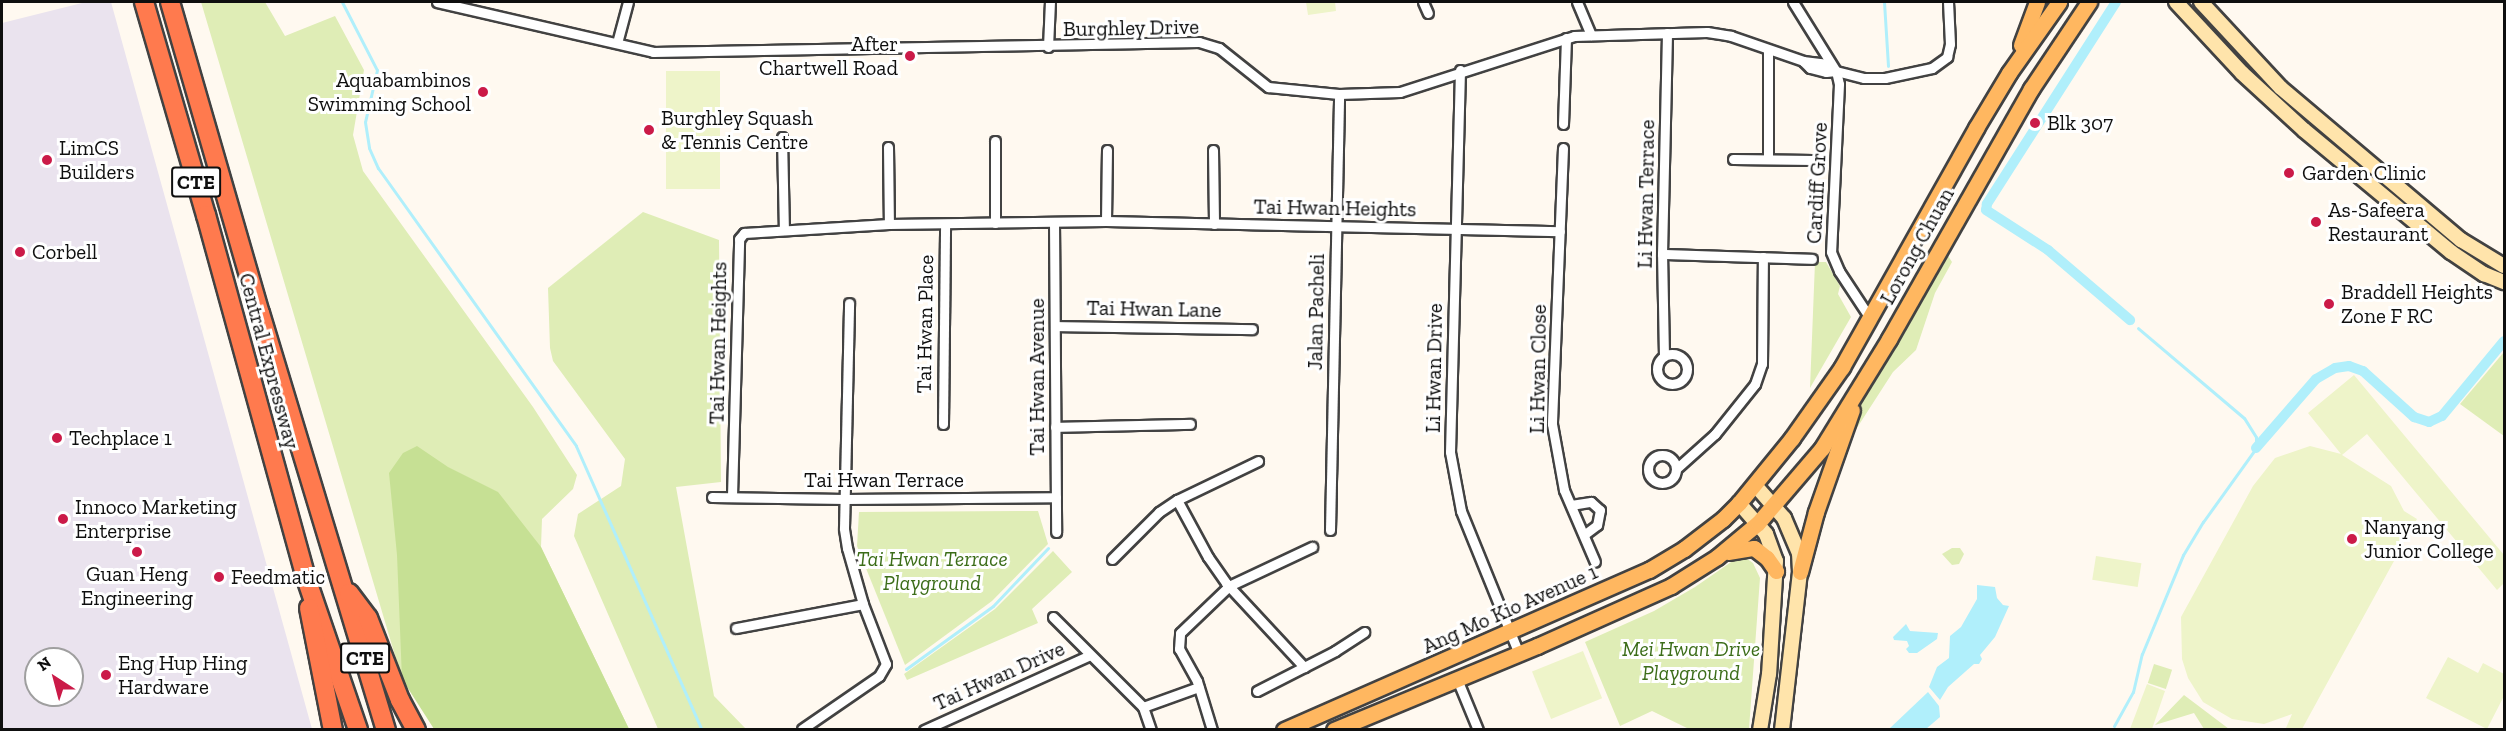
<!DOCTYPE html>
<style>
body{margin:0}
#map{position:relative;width:2506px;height:731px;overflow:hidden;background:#fff9f0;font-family:"Zilla Slab",serif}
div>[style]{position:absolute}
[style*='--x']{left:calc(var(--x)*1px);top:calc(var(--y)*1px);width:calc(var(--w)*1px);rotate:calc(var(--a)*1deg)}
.industrial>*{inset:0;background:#eae3ee}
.green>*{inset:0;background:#dfedb6;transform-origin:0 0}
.forest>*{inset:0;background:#c6e094}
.pitch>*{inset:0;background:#eef4c9;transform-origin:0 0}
.water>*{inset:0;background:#b0effb}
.stream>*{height:3px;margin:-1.5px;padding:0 1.5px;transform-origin:1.5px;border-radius:1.5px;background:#b0effb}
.canal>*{height:10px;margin:-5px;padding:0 5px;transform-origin:5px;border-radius:5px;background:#b0effb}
.roads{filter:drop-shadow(2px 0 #424242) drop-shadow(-2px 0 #424242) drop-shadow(0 2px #424242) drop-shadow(0 -2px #424242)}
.street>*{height:9px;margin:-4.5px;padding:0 4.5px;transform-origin:4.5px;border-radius:4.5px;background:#fff}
.street>.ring{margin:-4.5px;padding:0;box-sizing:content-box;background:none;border:9px solid #fff;border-radius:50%}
.secondary>*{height:14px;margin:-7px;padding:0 7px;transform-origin:7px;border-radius:7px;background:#ffe4ab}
.primary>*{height:15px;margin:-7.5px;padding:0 7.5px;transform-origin:7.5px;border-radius:7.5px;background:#ffb760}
.highway>*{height:18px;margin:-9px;padding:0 9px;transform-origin:9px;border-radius:9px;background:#ff7a4e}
.dots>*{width:16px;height:16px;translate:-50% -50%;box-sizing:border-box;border:3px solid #fff;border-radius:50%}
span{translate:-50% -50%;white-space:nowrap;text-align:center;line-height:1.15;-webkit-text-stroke:6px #fff;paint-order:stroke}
.shield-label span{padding:2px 4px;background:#fff;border:2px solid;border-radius:4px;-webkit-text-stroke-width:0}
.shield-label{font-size:20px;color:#0f0f0f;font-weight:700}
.street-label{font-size:21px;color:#0f0f0f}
.poi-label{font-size:21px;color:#0f0f0f}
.right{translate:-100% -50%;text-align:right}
.left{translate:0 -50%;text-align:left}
.park-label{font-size:21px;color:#3c6d19;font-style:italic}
.frame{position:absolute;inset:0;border:3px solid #0f0f0f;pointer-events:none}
.north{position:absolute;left:24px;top:647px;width:60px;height:60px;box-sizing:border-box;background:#fff;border:2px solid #9f9f9f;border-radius:50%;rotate:324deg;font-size:16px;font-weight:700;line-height:24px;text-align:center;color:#0f0f0f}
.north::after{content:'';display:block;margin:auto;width:21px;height:27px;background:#cb1a48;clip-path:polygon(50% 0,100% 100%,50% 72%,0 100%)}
</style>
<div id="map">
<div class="industrial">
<i style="clip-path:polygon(evenodd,86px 2px,111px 2px,312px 729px,2px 729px,2px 23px,86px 2px,36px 659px,72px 659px,72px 695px,36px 695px,36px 659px)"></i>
</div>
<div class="green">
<i style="clip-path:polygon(201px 2px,265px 2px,285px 36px,335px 16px,364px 70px,353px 135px,363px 171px,533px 407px,577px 475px,573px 489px,542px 519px,541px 547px,629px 729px,402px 679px)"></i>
<i style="clip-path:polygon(643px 212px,719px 240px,721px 482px,676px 487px,714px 696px,746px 729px,658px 729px,574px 536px,578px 514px,621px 486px,625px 459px,553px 361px,550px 348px,548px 288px)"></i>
<i style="clip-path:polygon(1943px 248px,1952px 262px,1935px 293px,1916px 350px,1893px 372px,1853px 434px,1839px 435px)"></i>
<i style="clip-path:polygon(1815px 262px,1826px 262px,1840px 286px,1838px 294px,1851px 317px,1810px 388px)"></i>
<i style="clip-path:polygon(2504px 352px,2504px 436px,2460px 404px)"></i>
<i style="clip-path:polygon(1038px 511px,1048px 544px,992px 601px,905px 665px,857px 546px,859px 512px)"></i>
<i style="clip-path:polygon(1952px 548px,1960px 548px,1964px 554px,1959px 564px,1952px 565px,1942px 554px)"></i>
<i style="clip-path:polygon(1053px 551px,1072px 572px,1032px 609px,1038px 623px,907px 680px,904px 674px,995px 609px)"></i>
<i style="clip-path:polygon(1737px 558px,1746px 558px,1753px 563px,1760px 578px,1749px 729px,1689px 729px,1652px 711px,1620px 726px,1585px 642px,1654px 611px,1695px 587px)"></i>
<i style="left:2154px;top:664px;width:19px;height:20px;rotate:18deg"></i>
<i style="clip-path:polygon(2184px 695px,2229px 729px,2204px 729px,2194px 713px,2155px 725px)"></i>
</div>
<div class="forest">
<i style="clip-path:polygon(417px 446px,448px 467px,498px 492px,541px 547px,629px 729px,434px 729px,402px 679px,397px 555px,389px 473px,403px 453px)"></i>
</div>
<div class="pitch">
<i style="clip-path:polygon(1306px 2px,1335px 2px,1336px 11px,1308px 15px)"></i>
<i style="left:720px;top:71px;width:118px;height:54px;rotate:90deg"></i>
<i style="clip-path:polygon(2354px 375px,2504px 555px,2504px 583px,2497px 590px,2367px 434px,2342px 455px,2391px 486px,2404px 511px,2417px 519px,2302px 729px,2286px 728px,2292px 714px,2264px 724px,2232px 719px,2203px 702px,2188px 678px,2182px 659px,2181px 617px,2253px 486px,2275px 458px,2310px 446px,2341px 454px,2308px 413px)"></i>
<i style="left:2096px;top:556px;width:46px;height:24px;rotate:9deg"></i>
<i style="left:1583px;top:651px;width:51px;height:55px;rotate:68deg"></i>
<i style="clip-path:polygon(2448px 657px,2478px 673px,2483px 663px,2504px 674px,2504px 696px,2487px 729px,2426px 698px)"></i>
<i style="clip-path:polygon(2147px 684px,2165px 691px,2152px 729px,2130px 729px)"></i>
</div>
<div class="water">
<i style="clip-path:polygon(1977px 585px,1995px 587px,1997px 598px,2003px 605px,2009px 606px,1995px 637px,1980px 655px,1982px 659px,1979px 664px,1974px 664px,1948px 687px,1940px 700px,1929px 687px,1937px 667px,1949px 658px,1950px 636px,1961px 627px,1977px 599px)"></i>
<i style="clip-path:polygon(1906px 624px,1910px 631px,1938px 633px,1937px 639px,1917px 653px,1909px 653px,1906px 649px,1909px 646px,1907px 641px,1894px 640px,1893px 637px)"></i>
<i style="clip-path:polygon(1928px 692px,1939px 706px,1940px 717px,1926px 729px,1889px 729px)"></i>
</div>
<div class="stream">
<i style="--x:342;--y:2;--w:76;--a:62.8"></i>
<i style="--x:377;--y:70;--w:53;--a:103"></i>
<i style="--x:365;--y:122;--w:26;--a:81"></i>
<i style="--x:369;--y:148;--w:22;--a:66"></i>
<i style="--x:378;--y:168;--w:341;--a:54.5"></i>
<i style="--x:576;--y:446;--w:311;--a:66.1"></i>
<i style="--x:1884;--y:2;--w:64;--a:86.4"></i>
<i style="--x:906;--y:669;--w:107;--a:-35.9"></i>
<i style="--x:993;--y:606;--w:80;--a:-46.5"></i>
<i style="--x:2114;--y:726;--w:39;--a:-61"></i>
<i style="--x:2133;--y:692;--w:39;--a:-77"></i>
<i style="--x:2142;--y:654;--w:107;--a:-67.5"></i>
<i style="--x:2183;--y:555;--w:39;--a:-59"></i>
<i style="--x:2203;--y:522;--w:91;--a:-54.4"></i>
<i style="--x:2256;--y:448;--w:11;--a:-90"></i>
<i style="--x:2256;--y:437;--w:22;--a:-122"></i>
<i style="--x:2244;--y:418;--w:139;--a:-139.7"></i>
</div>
<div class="canal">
<i style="--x:2116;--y:2;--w:240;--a:122.6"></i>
<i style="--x:1987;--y:204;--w:6;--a:99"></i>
<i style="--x:1986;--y:210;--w:74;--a:32.8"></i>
<i style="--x:2048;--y:250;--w:108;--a:40.5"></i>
<i style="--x:2256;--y:448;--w:91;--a:-49"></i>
<i style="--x:2316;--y:379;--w:22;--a:-30"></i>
<i style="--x:2335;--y:368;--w:14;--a:-8"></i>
<i style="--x:2349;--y:366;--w:15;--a:20"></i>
<i style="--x:2363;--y:371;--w:69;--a:42"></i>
<i style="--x:2414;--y:417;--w:16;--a:18"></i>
<i style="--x:2429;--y:422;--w:14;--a:-25"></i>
<i style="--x:2442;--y:416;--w:97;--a:-50.4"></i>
</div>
<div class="roads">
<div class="street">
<i style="--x:437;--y:2;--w:222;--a:13"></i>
<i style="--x:653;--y:52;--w:546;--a:-1.05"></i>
<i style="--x:1199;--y:42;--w:21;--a:17"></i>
<i style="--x:1219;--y:48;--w:63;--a:38.5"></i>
<i style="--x:1268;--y:87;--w:71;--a:5.6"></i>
<i style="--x:1339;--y:94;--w:61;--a:-1.9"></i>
<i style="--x:1400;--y:92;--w:183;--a:-17.8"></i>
<i style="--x:1574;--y:36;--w:133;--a:-1.7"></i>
<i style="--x:1707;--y:32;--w:24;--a:9"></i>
<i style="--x:1731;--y:36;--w:76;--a:19.1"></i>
<i style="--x:1803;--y:61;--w:23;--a:7"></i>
<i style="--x:1826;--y:64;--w:12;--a:35"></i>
<i style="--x:1836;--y:71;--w:29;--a:14"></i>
<i style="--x:1864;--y:78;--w:21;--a:0"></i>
<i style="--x:1885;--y:78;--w:48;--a:-12"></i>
<i style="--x:1932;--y:68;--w:19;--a:-36"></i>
<i style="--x:1947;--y:57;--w:13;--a:-77"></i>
<i style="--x:1950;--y:44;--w:42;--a:-92.7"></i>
<i style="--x:1423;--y:2;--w:12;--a:66"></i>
<i style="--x:1577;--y:2;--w:36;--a:67"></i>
<i style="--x:1793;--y:2;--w:81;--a:58.1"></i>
<i style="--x:1836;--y:71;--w:13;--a:77"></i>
<i style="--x:1839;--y:84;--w:168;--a:92.7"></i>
<i style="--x:1831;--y:252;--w:21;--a:67"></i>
<i style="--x:1839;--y:271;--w:56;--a:56.6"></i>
<i style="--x:617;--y:43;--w:42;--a:-75"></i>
<i style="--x:1048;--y:47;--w:45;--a:-87.5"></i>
<i style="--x:1803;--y:61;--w:10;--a:45"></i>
<i style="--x:1810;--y:68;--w:16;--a:14"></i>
<i style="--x:1826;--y:72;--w:10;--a:-6"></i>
<i style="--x:1460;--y:70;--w:382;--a:91.5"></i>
<i style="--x:1450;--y:452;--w:60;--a:79.4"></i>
<i style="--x:1461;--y:511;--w:154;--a:67.9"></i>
<i style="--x:1563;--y:124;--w:86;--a:-88"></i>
<i style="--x:782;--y:137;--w:92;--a:88.8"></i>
<i style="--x:888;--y:147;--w:77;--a:89.3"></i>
<i style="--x:1563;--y:148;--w:276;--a:92.3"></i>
<i style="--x:1552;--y:424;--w:67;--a:79.7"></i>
<i style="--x:1564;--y:490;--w:78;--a:66.7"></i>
<i style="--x:1213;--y:150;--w:74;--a:89.2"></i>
<i style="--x:1733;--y:159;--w:80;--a:0.7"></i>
<i style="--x:1768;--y:159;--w:109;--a:-90"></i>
<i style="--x:1106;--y:221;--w:71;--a:-89.2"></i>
<i style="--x:1054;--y:222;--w:310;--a:89.6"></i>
<i style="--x:995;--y:223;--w:82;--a:-90"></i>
<i style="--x:1662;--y:254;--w:150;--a:1.9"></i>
<i style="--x:1055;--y:326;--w:197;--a:0.9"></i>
<i class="ring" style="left:1657px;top:354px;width:21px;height:21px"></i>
<i style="--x:1664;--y:356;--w:102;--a:-91.1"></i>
<i style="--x:1662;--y:254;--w:221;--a:-88.7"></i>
<i style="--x:943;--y:424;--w:200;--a:-89.4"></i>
<i style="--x:1055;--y:427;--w:135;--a:-1.3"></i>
<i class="ring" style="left:1648px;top:455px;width:19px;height:19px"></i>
<i style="--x:1676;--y:469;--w:52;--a:-41.9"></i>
<i style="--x:1715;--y:434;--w:64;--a:-51.3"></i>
<i style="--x:1755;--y:384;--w:21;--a:-71"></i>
<i style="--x:1762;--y:364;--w:107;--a:-89.5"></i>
<i style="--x:732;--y:496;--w:257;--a:-88.4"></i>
<i style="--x:739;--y:239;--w:8;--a:-50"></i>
<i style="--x:744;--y:233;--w:145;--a:-3.6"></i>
<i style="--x:889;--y:224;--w:217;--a:-0.8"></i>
<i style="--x:1106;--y:221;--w:454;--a:1.3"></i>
<i style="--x:712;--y:497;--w:133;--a:0.9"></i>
<i style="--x:845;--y:499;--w:211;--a:-0.5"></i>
<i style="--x:1177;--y:500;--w:65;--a:61.5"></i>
<i style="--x:1208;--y:557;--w:32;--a:55"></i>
<i style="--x:1226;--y:583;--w:115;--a:47.1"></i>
<i style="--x:1571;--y:505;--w:20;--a:-9"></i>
<i style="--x:1591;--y:502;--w:12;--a:42"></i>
<i style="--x:1600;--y:510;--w:15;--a:101"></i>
<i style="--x:1597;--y:525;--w:15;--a:143"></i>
<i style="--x:1330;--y:530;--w:436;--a:-88.8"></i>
<i style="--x:1112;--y:559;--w:66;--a:-45"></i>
<i style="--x:1159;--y:512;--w:22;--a:-34"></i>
<i style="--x:1177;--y:500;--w:90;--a:-25.7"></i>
<i style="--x:1053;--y:617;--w:127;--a:45"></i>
<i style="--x:1143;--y:707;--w:24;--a:71"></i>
<i style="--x:736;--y:628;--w:129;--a:-10.7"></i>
<i style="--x:1457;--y:679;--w:55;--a:67.6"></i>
<i style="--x:1257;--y:691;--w:88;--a:-27.1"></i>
<i style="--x:1335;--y:651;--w:35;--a:-33"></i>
<i style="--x:1143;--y:707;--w:59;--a:-19.7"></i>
<i style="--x:802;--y:729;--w:93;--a:-34.5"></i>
<i style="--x:879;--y:676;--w:14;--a:-60"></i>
<i style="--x:886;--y:664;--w:64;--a:-111"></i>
<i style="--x:863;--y:604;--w:58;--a:-105.9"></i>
<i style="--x:847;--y:548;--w:20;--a:-99"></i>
<i style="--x:844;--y:528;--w:225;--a:-88.7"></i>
<i style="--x:924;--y:730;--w:182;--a:-24.3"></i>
<i style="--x:1212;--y:730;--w:51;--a:-107"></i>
<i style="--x:1197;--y:681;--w:37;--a:-119"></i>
<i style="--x:1179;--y:649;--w:16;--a:-86"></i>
<i style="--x:1180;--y:633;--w:68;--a:-43.8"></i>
<i style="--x:1229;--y:586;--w:92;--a:-25.2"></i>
</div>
<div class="secondary">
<i style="--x:2176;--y:2;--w:97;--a:47.1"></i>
<i style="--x:2242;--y:73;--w:84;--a:42.6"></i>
<i style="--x:2304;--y:130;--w:191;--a:39.7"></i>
<i style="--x:2451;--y:252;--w:40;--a:34"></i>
<i style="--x:2484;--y:274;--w:22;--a:22"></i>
<i style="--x:2201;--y:2;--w:117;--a:47.1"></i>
<i style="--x:2281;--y:88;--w:236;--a:40.2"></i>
<i style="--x:2461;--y:240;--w:50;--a:31.2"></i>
<i style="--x:1755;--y:485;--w:44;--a:48.7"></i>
<i style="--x:1784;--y:518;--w:38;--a:67"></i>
<i style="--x:1799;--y:553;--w:19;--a:87"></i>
<i style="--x:1800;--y:572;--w:159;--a:96.5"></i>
<i style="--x:1739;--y:503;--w:41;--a:48.9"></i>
<i style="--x:1766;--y:534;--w:29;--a:70"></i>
<i style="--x:1776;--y:561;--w:113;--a:93.5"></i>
<i style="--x:1769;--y:674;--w:57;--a:99.1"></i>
</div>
<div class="primary">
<i style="--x:2021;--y:45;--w:46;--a:-69.6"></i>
<i style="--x:1728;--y:552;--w:26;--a:-9"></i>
<i style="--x:1754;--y:548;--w:16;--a:38"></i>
<i style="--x:1767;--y:558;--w:16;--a:55"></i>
<i style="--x:1800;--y:572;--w:62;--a:-75.1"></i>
<i style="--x:1816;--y:512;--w:108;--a:-70.6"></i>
<i style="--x:1284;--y:730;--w:399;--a:-23.7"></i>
<i style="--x:1649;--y:570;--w:41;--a:-31"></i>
<i style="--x:1684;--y:549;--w:49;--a:-37.6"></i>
<i style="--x:1723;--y:519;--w:23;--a:-45"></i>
<i style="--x:1739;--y:503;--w:84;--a:-50.8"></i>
<i style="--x:1792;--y:438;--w:87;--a:-54.8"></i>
<i style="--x:1842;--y:367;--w:274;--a:-60.7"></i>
<i style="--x:1976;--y:128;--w:64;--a:-59"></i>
<i style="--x:2009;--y:73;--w:87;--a:-54.8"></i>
<i style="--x:1334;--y:730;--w:220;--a:-22.5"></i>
<i style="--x:1537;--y:646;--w:147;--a:-24.1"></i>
<i style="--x:1671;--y:586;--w:54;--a:-32.2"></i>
<i style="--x:1717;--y:557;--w:53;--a:-39.7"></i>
<i style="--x:1758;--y:523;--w:99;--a:-49.5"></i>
<i style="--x:1822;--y:448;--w:128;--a:-58.4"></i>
<i style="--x:1889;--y:339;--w:288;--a:-60.4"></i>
<i style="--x:2031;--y:89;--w:105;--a:-56.3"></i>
</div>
<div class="highway">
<i style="--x:144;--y:2;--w:222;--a:73.8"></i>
<i style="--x:206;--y:215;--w:373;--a:74.6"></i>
<i style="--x:305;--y:575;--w:164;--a:71.1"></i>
<i style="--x:170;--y:2;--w:324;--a:73.9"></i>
<i style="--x:260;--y:313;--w:436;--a:73.2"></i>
<i style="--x:349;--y:593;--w:31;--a:53"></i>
<i style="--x:368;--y:618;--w:88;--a:68.7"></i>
<i style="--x:400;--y:700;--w:34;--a:62"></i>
<i style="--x:309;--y:608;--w:124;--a:78.9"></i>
</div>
</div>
<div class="dots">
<i style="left:910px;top:56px;background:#cb1a48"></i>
<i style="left:483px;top:92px;background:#cb1a48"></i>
<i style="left:2035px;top:123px;background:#cb1a48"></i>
<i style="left:649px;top:130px;background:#cb1a48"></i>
<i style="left:47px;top:160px;background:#cb1a48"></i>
<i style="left:2289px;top:173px;background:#cb1a48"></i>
<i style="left:2316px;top:222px;background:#cb1a48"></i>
<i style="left:20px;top:252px;background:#cb1a48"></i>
<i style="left:2329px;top:304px;background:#cb1a48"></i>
<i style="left:57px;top:438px;background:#cb1a48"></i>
<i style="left:63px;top:519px;background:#cb1a48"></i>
<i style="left:2352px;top:539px;background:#cb1a48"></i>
<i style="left:137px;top:552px;background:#cb1a48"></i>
<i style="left:219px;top:577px;background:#cb1a48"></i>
<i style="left:106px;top:675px;background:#cb1a48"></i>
</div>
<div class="shield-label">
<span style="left:196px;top:182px">CTE</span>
<span style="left:365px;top:658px">CTE</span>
</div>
<div class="street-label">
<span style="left:1131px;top:28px;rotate:-1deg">Burghley Drive</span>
<span style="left:1817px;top:183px;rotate:-87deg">Cardiff Grove</span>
<span style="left:1646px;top:194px;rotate:-89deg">Li Hwan Terrace</span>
<span style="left:1335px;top:208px;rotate:1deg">Tai Hwan Heights</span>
<span style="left:1917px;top:246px;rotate:-61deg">Lorong Chuan</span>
<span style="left:1154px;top:309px;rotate:1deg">Tai Hwan Lane</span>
<span style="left:1316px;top:312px;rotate:-89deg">Jalan Pacheli</span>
<span style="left:925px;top:324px;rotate:-89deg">Tai Hwan Place</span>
<span style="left:718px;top:343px;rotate:-89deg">Tai Hwan Heights</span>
<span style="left:269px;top:361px;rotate:75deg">Central Expressway</span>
<span style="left:1434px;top:368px;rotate:-89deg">Li Hwan Drive</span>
<span style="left:1538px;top:369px;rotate:-89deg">Li Hwan Close</span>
<span style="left:1037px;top:377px;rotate:-90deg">Tai Hwan Avenue</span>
<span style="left:884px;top:480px">Tai Hwan Terrace</span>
<span style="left:1510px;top:609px;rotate:-24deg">Ang Mo Kio Avenue 1</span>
<span style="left:999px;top:676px;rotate:-24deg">Tai Hwan Drive</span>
</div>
<div class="poi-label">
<span class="right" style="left:898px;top:56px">After<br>Chartwell Road</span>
<span class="right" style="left:471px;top:92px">Aquabambinos<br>Swimming School</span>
<span class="left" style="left:661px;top:130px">Burghley Squash<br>&amp; Tennis Centre</span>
<span class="left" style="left:2047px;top:123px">Blk 307</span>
<span class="left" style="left:59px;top:160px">LimCS<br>Builders</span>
<span class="left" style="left:2302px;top:173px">Garden Clinic</span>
<span class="left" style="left:2328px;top:222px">As-Safeera<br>Restaurant</span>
<span class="left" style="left:32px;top:252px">Corbell</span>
<span class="left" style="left:2341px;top:304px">Braddell Heights<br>Zone F RC</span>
<span class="left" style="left:69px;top:438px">Techplace 1</span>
<span class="left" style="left:75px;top:519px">Innoco Marketing<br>Enterprise</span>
<span class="left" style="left:2364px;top:539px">Nanyang<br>Junior College</span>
<span style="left:137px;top:586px">Guan Heng<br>Engineering</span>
<span class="left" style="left:231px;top:577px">Feedmatic</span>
<span class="left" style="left:118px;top:675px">Eng Hup Hing<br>Hardware</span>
</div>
<div class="park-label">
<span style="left:932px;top:571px">Tai Hwan Terrace<br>Playground</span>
<span style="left:1691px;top:661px">Mei Hwan Drive<br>Playground</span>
</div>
<div class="frame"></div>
<div class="north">N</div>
</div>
